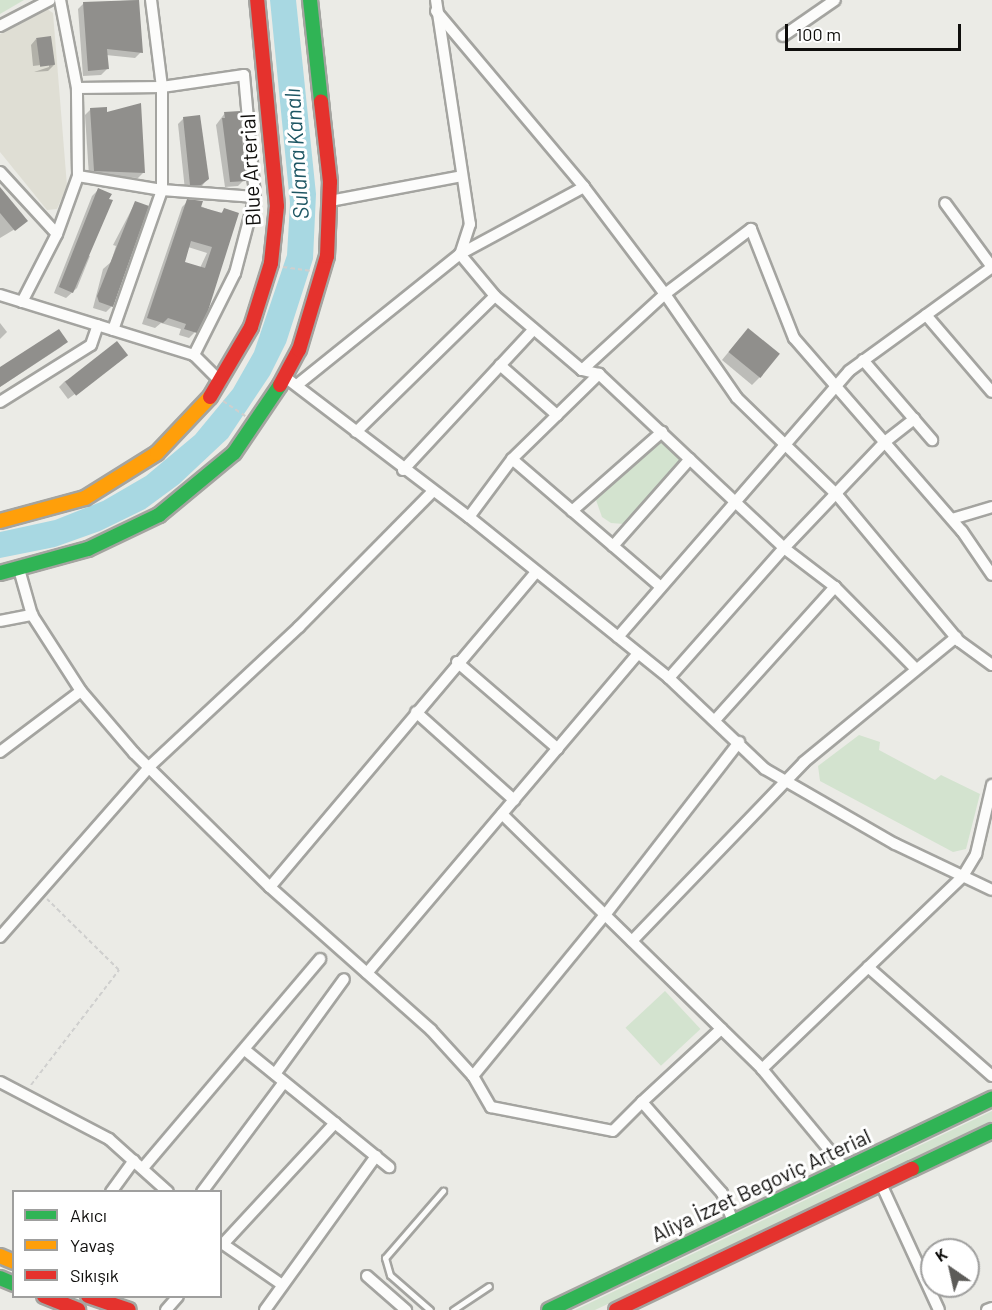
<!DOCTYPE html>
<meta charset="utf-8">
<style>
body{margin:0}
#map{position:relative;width:992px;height:1310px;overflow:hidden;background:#ebebe6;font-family:Barlow,sans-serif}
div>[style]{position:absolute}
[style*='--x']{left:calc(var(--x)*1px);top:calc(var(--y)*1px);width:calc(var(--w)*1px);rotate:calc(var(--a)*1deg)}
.built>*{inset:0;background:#dfded4}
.green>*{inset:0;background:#d3e3cf;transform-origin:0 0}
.water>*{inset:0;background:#a8d8e2}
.shadow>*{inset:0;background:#0003}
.building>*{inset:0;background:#908f8c;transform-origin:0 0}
.path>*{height:2px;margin-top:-1px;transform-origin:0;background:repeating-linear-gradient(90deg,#cfcfce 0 4.5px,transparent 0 7.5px)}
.roads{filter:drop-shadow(2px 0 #a4a4a0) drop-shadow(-2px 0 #a4a4a0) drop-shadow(0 2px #a4a4a0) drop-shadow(0 -2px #a4a4a0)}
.lane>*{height:5px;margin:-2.5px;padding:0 2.5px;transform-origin:2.5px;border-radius:2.5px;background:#fcfcfb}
.street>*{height:10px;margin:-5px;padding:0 5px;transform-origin:5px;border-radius:5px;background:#fcfcfb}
.fast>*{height:14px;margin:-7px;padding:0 7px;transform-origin:7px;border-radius:7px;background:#30b455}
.slow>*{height:14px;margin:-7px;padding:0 7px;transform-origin:7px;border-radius:7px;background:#ff9f0a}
.jam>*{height:14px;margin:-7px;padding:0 7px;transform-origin:7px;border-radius:7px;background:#e5322d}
span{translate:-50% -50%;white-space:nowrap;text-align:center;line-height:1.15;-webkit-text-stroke:6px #fff;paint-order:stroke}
.street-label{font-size:21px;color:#0f0e0c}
.water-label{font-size:22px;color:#1d5663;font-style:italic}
.legend{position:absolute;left:12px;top:1190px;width:210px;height:108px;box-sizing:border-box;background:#fff;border:2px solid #9f9f9e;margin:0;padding:8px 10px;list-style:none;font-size:18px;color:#0f0e0c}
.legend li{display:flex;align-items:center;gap:12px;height:30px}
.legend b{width:30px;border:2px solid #9f9f9e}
.north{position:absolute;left:920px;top:1238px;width:60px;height:60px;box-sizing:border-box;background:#fff;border:2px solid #9f9f9e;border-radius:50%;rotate:326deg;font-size:16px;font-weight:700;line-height:24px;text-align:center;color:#0f0e0c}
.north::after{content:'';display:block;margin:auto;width:21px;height:27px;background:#5c5b58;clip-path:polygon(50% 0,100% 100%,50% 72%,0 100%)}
.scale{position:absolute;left:785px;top:24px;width:176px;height:27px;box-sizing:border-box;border:3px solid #0f0e0c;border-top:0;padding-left:8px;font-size:18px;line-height:21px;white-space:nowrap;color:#0f0e0c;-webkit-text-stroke:4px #fff;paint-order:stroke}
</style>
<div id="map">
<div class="built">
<i style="clip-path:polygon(47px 9px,53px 13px,67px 186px,57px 209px,47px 210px,0 152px,0 34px)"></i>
</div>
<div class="green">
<i style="clip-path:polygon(0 0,24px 0,0 14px)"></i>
<i style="clip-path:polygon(666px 438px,687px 457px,624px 524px,611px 523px,602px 517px,596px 500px)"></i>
<i style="clip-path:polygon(859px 735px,880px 742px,879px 750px,935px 780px,941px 775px,980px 794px,966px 849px,953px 852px,820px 781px,818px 766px)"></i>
<i style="left:665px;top:991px;width:52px;height:54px;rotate:47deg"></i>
<i style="clip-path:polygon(992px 1111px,992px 1121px,881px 1176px,595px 1310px,575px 1310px)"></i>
</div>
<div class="water">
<i style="clip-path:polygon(270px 0,296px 0,316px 194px,313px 259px,286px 343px,270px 375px,228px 438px,179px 484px,145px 509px,100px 531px,55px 547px,0 558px,0 532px,55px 520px,103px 501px,146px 476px,195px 435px,233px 389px,254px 352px,287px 255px,290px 203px)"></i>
</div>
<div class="shadow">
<i style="clip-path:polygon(138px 0,141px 52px,135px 58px,106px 55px,107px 69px,101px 75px,83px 76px,78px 9px,84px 3px)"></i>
<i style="clip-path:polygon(36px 39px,54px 65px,48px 71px,34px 72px,49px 67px,49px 64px,33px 66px,31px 45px)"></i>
<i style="clip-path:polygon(91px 109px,106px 113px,144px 172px,138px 178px,89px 176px,85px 115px)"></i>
<i style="clip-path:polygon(225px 113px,244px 180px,238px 186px,225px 187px,216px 125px)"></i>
<i style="clip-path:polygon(199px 116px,208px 178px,199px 190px,185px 190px,178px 124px,184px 118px)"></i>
<i style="clip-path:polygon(98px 190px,86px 254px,90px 256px,77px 288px,66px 298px,54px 293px,92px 196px)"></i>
<i style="clip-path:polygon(0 191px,20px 226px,0 238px)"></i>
<i style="clip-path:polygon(evenodd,188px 201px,220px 214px,225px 209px,195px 332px,189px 338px,179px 335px,181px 329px,161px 323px,155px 328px,142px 324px,182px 207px,188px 201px,188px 247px,207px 253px,200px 268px,183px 263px,188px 247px)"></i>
<i style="clip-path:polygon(135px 203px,112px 306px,106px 312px,93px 308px,103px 269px,111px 262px,116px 246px,113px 245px)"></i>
<i style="clip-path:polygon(0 323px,7px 332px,0 339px)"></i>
<i style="clip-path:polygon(740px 338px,760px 377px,752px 385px,722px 360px)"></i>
<i style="clip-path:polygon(66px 342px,61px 347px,0 387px,0 368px)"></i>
<i style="clip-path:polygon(120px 361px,68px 399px,59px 387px,65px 381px)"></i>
</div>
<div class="building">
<i style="clip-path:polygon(139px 0,143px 53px,107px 49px,109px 69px,88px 71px,83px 2px)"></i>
<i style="left:51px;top:36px;width:29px;height:15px;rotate:82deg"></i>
<i style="clip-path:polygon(141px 103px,145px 173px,94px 171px,90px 108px,107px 107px,107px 112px)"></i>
<i style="clip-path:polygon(240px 111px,246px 181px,230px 182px,222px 118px,225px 118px,224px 112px)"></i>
<i style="clip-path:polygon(200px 115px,209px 179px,201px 185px,190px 185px,183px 117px)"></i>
<i style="clip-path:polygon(0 187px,28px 221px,15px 231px,0 213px)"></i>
<i style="clip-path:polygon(98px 188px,112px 194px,109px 199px,113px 200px,73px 293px,59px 287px)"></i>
<i style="clip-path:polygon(evenodd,187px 199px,203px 201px,201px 207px,222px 213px,224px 208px,239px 213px,208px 311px,197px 333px,184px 329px,186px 324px,168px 318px,163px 323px,147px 318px,187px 199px,191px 241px,212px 247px,205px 268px,185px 262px,191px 241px)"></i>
<i style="clip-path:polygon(135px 201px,149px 206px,113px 307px,99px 302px,97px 296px)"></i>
<i style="left:748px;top:328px;width:41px;height:31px;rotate:39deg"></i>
<i style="clip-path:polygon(59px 329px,68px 342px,0 387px,0 367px)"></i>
<i style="left:117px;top:341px;width:18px;height:66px;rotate:52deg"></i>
</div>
<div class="path">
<i style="--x:283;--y:267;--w:27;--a:8"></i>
<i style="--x:223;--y:401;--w:27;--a:34"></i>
<i style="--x:31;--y:1085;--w:145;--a:-52.6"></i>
<i style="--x:119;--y:970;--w:101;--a:-135.4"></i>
</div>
<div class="roads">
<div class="lane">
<i style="--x:430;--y:1310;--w:53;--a:-138.8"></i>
<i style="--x:390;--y:1275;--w:18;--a:-106"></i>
<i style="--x:385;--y:1258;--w:89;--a:-49.1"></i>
<i style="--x:453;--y:1310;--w:43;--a:-33.7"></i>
</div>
<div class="street">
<i style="--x:436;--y:0;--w:227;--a:81.4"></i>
<i style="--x:470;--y:224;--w:32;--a:108"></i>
<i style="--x:460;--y:254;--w:55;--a:50.2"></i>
<i style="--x:495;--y:296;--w:114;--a:40.4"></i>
<i style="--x:582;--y:370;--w:17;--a:13"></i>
<i style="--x:599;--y:374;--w:254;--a:43.2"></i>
<i style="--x:784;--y:548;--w:64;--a:37.4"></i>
<i style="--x:835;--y:587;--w:115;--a:45.4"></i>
<i style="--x:436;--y:11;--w:230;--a:49.9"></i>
<i style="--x:584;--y:187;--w:134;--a:52.9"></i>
<i style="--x:665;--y:294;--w:108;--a:-37.1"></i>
<i style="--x:751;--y:229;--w:117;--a:68.5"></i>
<i style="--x:794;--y:338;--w:256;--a:49"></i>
<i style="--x:962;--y:531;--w:53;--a:55.7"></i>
<i style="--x:0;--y:26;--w:56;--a:-27.5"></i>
<i style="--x:783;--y:36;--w:63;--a:-34.7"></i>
<i style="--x:77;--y:88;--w:85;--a:-0.7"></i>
<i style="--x:162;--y:87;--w:83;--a:-8.3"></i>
<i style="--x:244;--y:75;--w:122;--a:84.8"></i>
<i style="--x:255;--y:197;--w:79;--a:104.7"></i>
<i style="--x:235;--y:273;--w:92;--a:116.6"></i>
<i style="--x:0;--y:172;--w:84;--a:47.4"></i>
<i style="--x:78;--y:176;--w:85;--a:9.5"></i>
<i style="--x:162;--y:190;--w:93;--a:4.3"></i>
<i style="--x:330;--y:201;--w:134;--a:-10.7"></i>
<i style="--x:0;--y:295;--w:203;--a:17.2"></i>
<i style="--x:194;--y:355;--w:38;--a:45"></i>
<i style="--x:22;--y:302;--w:76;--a:-62.8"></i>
<i style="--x:57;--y:234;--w:62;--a:-70.1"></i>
<i style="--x:78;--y:176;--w:88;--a:-90.7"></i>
<i style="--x:77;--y:88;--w:90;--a:-100.9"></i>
<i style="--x:926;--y:315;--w:101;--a:49.4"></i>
<i style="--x:113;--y:330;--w:148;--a:-70.7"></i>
<i style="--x:162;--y:190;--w:103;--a:-90"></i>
<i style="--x:162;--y:87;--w:88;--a:-97.2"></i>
<i style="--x:863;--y:360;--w:106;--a:49.2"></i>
<i style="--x:500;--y:365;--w:76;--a:41.3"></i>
<i style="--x:582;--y:370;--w:113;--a:-42.5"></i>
<i style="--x:665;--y:294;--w:126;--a:55.3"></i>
<i style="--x:737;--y:398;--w:141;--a:44.1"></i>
<i style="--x:838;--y:496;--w:189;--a:50.2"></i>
<i style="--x:959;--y:641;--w:41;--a:36"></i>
<i style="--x:285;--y:377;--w:231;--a:37.3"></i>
<i style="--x:469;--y:517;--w:257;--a:38.8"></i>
<i style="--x:669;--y:678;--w:132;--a:43.5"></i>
<i style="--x:765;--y:769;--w:150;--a:30"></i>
<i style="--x:895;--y:844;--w:107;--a:25.4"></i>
<i style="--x:297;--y:385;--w:209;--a:-38.8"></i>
<i style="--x:460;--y:254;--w:141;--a:-28.4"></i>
<i style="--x:0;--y:402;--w:107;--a:-32.1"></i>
<i style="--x:91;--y:345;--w:21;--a:-71"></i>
<i style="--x:356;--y:432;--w:194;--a:-44.4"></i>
<i style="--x:512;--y:459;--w:196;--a:40.7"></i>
<i style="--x:403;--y:470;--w:192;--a:-47.1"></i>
<i style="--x:572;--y:511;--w:120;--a:-41.3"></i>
<i style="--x:469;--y:517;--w:72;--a:-53.4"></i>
<i style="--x:512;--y:459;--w:122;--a:-44.3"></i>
<i style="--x:952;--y:519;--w:42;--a:-16.7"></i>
<i style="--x:613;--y:546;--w:116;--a:-48.5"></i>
<i style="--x:0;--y:621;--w:33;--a:-11"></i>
<i style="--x:618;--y:637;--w:352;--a:-49"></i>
<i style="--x:849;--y:371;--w:177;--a:-36"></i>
<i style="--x:992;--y:267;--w:79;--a:-126.3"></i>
<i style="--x:457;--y:662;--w:133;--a:40.7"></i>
<i style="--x:669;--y:678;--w:174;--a:-48.5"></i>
<i style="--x:784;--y:548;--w:148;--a:-46.4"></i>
<i style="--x:886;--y:441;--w:36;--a:-38"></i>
<i style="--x:81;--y:691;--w:82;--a:49.5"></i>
<i style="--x:134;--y:753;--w:191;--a:44.6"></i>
<i style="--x:270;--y:887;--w:215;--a:41.6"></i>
<i style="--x:431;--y:1030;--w:62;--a:47.6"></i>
<i style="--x:473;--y:1076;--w:36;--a:60"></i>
<i style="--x:491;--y:1107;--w:124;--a:11.1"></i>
<i style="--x:613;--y:1131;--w:41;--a:-45"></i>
<i style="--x:642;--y:1102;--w:121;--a:48.7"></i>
<i style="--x:722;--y:1193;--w:31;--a:69"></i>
<i style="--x:416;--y:712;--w:132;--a:41.9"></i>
<i style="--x:716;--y:719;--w:178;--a:-48"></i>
<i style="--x:0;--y:752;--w:101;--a:-37"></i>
<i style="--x:81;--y:691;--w:90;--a:-122.8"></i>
<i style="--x:32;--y:615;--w:48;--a:-105.8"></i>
<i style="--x:502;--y:814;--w:364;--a:44.4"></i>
<i style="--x:762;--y:1069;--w:131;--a:50.3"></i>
<i style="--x:270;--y:887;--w:412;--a:-49.8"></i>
<i style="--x:0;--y:937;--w:227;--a:-48.7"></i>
<i style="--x:150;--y:766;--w:204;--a:-43"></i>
<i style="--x:299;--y:627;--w:191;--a:-45.4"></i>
<i style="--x:632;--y:941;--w:248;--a:-46.1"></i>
<i style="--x:804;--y:762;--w:197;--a:-39.4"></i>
<i style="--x:868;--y:967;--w:165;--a:41.3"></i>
<i style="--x:367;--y:973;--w:417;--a:-49.7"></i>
<i style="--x:245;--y:1050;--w:186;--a:39.1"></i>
<i style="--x:762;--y:1069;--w:279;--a:-43.8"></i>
<i style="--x:963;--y:876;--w:26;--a:-59"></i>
<i style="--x:976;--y:854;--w:71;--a:-76.9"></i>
<i style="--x:275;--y:1074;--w:117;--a:-54"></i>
<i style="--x:473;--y:1076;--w:208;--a:-50.7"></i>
<i style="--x:605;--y:915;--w:219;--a:-52.2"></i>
<i style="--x:0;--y:1082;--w:123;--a:27.6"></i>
<i style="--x:109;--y:1139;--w:79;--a:41.9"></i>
<i style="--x:642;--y:1102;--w:108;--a:-42.7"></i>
<i style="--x:143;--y:1168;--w:274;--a:-49.7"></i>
<i style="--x:882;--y:1186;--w:136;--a:65.3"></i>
<i style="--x:111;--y:1192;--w:39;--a:-54"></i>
<i style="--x:202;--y:1192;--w:137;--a:-53.3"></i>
<i style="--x:367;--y:1276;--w:52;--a:41.1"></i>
<i style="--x:281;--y:1284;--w:70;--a:-145.4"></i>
<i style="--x:223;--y:1244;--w:165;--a:-47.2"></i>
<i style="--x:166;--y:1310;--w:18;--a:-49"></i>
<i style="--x:265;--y:1310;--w:190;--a:-54.2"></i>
<i style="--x:987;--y:1310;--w:5;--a:-22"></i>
</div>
<div class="fast">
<i style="--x:310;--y:0;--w:103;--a:83.8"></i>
<i style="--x:0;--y:573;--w:91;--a:-15.3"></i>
<i style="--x:88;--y:549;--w:79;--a:-25.6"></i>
<i style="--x:159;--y:515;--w:97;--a:-39.6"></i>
<i style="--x:234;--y:453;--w:82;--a:-55.9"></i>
<i style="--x:912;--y:1169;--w:89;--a:-25.4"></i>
<i style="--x:0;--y:1278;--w:15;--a:23"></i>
<i style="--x:549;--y:1310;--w:491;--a:-25.5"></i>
</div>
<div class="slow">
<i style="--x:0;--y:521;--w:88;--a:-15.1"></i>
<i style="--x:85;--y:498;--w:85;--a:-32"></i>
<i style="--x:157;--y:453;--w:77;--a:-46.6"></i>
<i style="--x:0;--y:1256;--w:15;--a:23"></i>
</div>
<div class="jam">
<i style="--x:280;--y:385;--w:40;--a:-62"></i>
<i style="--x:299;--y:350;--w:98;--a:-73.4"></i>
<i style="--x:327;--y:256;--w:74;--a:-87.7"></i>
<i style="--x:330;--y:182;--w:81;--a:-96.4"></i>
<i style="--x:210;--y:397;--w:81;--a:-59.6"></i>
<i style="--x:251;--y:327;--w:67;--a:-72.6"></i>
<i style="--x:271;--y:263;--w:57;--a:-84"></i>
<i style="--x:277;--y:206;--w:207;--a:-95.5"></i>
<i style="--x:44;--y:1296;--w:37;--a:22"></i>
<i style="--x:88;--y:1296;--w:43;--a:18.9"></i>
<i style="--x:616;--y:1310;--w:328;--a:-25.5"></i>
</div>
</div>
<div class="street-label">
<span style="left:250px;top:170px;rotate:-93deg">Blue Arterial</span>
<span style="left:761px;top:1185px;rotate:-25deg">Aliya İzzet Begoviç Arterial</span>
</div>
<div class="water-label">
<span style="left:296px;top:154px;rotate:-94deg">Sulama Kanalı</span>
</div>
<ul class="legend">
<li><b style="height:8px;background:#30b455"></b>Akıcı</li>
<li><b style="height:8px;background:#ff9f0a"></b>Yavaş</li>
<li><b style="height:8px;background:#e5322d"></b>Sıkışık</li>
</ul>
<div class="north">K</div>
<div class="scale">100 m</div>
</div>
